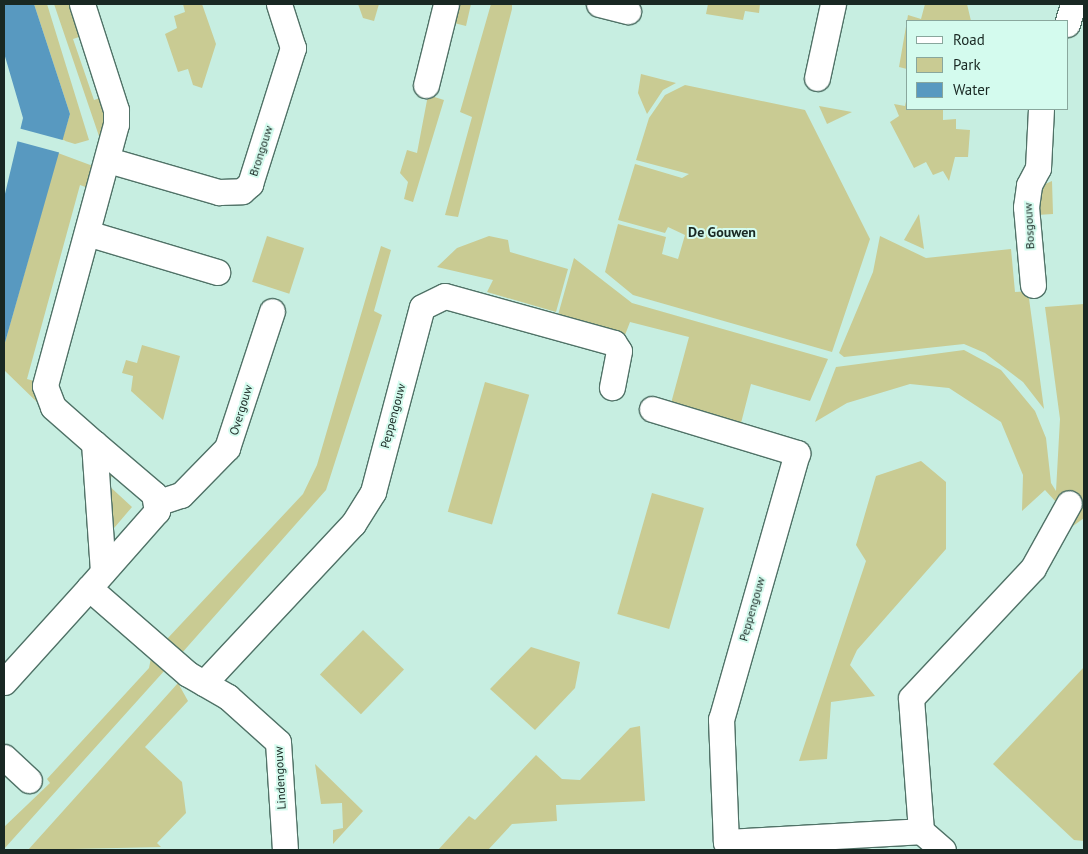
<!DOCTYPE html>
<style>
body{margin:0}
#map{position:relative;width:1088px;height:854px;overflow:hidden;background:#c7eee1;font-family:"PT Sans",sans-serif}
div>[style]{position:absolute}
[style*='--x']{left:calc(var(--x)*1px);top:calc(var(--y)*1px);width:calc(var(--w)*1px);rotate:calc(var(--a)*1deg)}
.green>*{inset:0;background:#c9cb93;transform-origin:0 0}
.water>*{inset:0;background:#5899c0}
.pier>*{inset:0;background:#c7eee1;transform-origin:0 0}
.roads{filter:drop-shadow(1px 0 #507267) drop-shadow(-1px 0 #507267) drop-shadow(0 1px #507267) drop-shadow(0 -1px #507267)}
.minor>*{height:25px;margin:-12.5px;padding:0 12.5px;transform-origin:12.5px;border-radius:12.5px;background:#fff}
span{translate:-50% -50%;white-space:nowrap;text-align:center;line-height:1.15;-webkit-text-stroke:4px #d4fbee;paint-order:stroke}
.street-label{font-size:12px;color:#192823}
.neighbourhood-label{font-size:14px;color:#192823;font-weight:700}
.frame{position:absolute;inset:0;border:5px solid #192823;pointer-events:none}
.legend{position:absolute;left:906px;top:20px;width:162px;height:90px;box-sizing:border-box;background:#d4fbee;border:1px solid #89a79d;margin:0;padding:6px 9px;list-style:none;font-size:15px;color:#192823}
.legend li{display:flex;align-items:center;gap:10px;height:25px}
.legend b{width:25px;border:1px solid #89a79d}
</style>
<div id="map">
<div class="green">
<i style="clip-path:polygon(34px 4px,47px 4px,89px 140px,75px 144px,62px 140px,70px 114px)"></i>
<i style="clip-path:polygon(54px 4px,75px 4px,85px 35px,73px 39px,94px 100px,106px 96px,109px 116px,101px 142px)"></i>
<i style="clip-path:polygon(183px 4px,202px 4px,216px 44px,202px 88px,193px 85px,188px 69px,178px 72px,165px 34px,177px 28px,174px 16px,185px 12px)"></i>
<i style="clip-path:polygon(358px 4px,379px 4px,374px 21px,363px 18px)"></i>
<i style="clip-path:polygon(455px 4px,471px 4px,466px 26px,450px 22px)"></i>
<i style="clip-path:polygon(491px 4px,512px 4px,512px 9px,458px 217px,445px 215px,472px 117px,460px 112px)"></i>
<i style="clip-path:polygon(708px 4px,760px 4px,759px 13px,745px 11px,743px 20px,706px 14px)"></i>
<i style="clip-path:polygon(925px 4px,967px 4px,971px 21px,907px 21px,907px 69px,899px 67px,908px 15px,921px 19px)"></i>
<i style="clip-path:polygon(641px 74px,676px 83px,663px 90px,647px 114px,638px 93px)"></i>
<i style="clip-path:polygon(685px 85px,805px 110px,870px 239px,832px 352px,633px 295px,605px 272px,618px 224px,666px 237px,662px 254px,678px 259px,685px 235px,668px 227px,665px 233px,618px 220px,635px 164px,682px 178px,689px 174px,636px 160px,649px 118px,665px 95px)"></i>
<i style="clip-path:polygon(428px 95px,444px 100px,413px 202px,404px 199px,408px 182px,400px 173px,407px 150px,417px 153px)"></i>
<i style="clip-path:polygon(907px 97px,907px 109px,943px 109px,943px 120px,956px 119px,956px 129px,970px 130px,968px 157px,955px 157px,949px 181px,943px 171px,933px 175px,926px 162px,914px 168px,890px 122px,899px 116px,894px 104px,905px 106px)"></i>
<i style="clip-path:polygon(819px 106px,852px 112px,827px 124px)"></i>
<i style="clip-path:polygon(58px 153px,101px 169px,94px 190px,80px 185px,27px 379px,41px 383px,41px 406px,4px 370px,4px 346px)"></i>
<i style="clip-path:polygon(1052px 181px,1053px 214px,1037px 215px,1036px 188px)"></i>
<i style="clip-path:polygon(919px 214px,924px 249px,904px 240px)"></i>
<i style="left:267px;top:236px;width:39px;height:48px;rotate:18deg"></i>
<i style="clip-path:polygon(489px 236px,508px 240px,510px 252px,568px 269px,556px 312px,487px 292px,493px 280px,437px 267px,457px 248px)"></i>
<i style="clip-path:polygon(880px 236px,926px 258px,1011px 249px,1015px 292px,1028px 291px,1044px 409px,1023px 382px,985px 353px,964px 344px,844px 357px,839px 353px,873px 272px)"></i>
<i style="clip-path:polygon(381px 246px,391px 250px,374px 311px,382px 315px,326px 490px,181px 654px,167px 639px,303px 494px,317px 465px)"></i>
<i style="clip-path:polygon(574px 258px,632px 303px,828px 359px,810px 401px,751px 384px,740px 427px,670px 407px,689px 337px,630px 322px,625px 335px,558px 315px)"></i>
<i style="clip-path:polygon(1084px 304px,1084px 518px,1073px 526px,1055px 510px,1056px 502px,1045px 490px,1022px 511px,1023px 475px,1001px 422px,949px 388px,910px 384px,847px 403px,815px 422px,836px 367px,964px 350px,1001px 370px,1035px 411px,1046px 438px,1051px 483px,1056px 491px,1060px 419px,1045px 307px)"></i>
<i style="clip-path:polygon(142px 345px,180px 356px,163px 420px,131px 391px,133px 376px,122px 373px,126px 360px,137px 363px)"></i>
<i style="left:485px;top:382px;width:46px;height:135px;rotate:16deg"></i>
<i style="clip-path:polygon(921px 461px,946px 482px,946px 549px,857px 650px,850px 665px,875px 696px,831px 702px,827px 759px,799px 761px,866px 561px,856px 545px,876px 476px)"></i>
<i style="clip-path:polygon(109px 467px,115px 473px,106px 483px,132px 507px,109px 534px,102px 475px)"></i>
<i style="left:652px;top:493px;width:54px;height:126px;rotate:16deg"></i>
<i style="left:363px;top:630px;width:57px;height:62px;rotate:44deg"></i>
<i style="clip-path:polygon(531px 647px,580px 662px,575px 688px,535px 730px,490px 689px)"></i>
<i style="clip-path:polygon(151px 658px,165px 670px,4px 849px,4px 827px,50px 783px,47px 779px,149px 668px)"></i>
<i style="clip-path:polygon(1084px 667px,1084px 841px,1074px 840px,993px 764px)"></i>
<i style="clip-path:polygon(178px 683px,188px 701px,145px 747px,182px 782px,186px 813px,157px 843px,161px 847px,28px 850px)"></i>
<i style="clip-path:polygon(640px 726px,645px 801px,556px 805px,557px 821px,512px 824px,488px 850px,438px 850px,469px 816px,475px 820px,536px 755px,562px 779px,580px 780px,630px 728px)"></i>
<i style="clip-path:polygon(315px 764px,363px 811px,333px 844px,333px 830px,343px 828px,342px 803px,321px 804px)"></i>
</div>
<div class="water">
<i style="clip-path:polygon(4px 4px,34px 4px,70px 114px,4px 346px,4px 198px,23px 118px,4px 53px)"></i>
</div>
<div class="pier">
<i style="left:18px;top:128px;width:49px;height:13px;rotate:15deg"></i>
</div>
<div class="roads">
<div class="minor">
<i style="--x:82;--y:4;--w:111;--a:72.2"></i>
<i style="--x:116;--y:110;--w:14;--a:90"></i>
<i style="--x:116;--y:124;--w:271;--a:105.2"></i>
<i style="--x:45;--y:386;--w:22;--a:69"></i>
<i style="--x:53;--y:407;--w:55;--a:41.3"></i>
<i style="--x:599;--y:4;--w:30;--a:14"></i>
<i style="--x:1067;--y:24;--w:21;--a:-73"></i>
<i style="--x:817;--y:78;--w:76;--a:-77.8"></i>
<i style="--x:426;--y:85;--w:83;--a:-76.1"></i>
<i style="--x:108;--y:160;--w:116;--a:16.1"></i>
<i style="--x:219;--y:192;--w:23;--a:-2"></i>
<i style="--x:242;--y:191;--w:11;--a:-41"></i>
<i style="--x:250;--y:184;--w:143;--a:-72.5"></i>
<i style="--x:293;--y:48;--w:46;--a:-107.7"></i>
<i style="--x:87;--y:233;--w:136;--a:16.7"></i>
<i style="--x:1033;--y:285;--w:78;--a:-95.1"></i>
<i style="--x:1026;--y:207;--w:22;--a:-82"></i>
<i style="--x:1029;--y:185;--w:19;--a:-62"></i>
<i style="--x:1038;--y:168;--w:59;--a:-87.1"></i>
<i style="--x:652;--y:409;--w:152;--a:16.9"></i>
<i style="--x:797;--y:453;--w:277;--a:105.9"></i>
<i style="--x:721;--y:719;--w:123;--a:87.7"></i>
<i style="--x:726;--y:842;--w:195;--a:-3.2"></i>
<i style="--x:921;--y:831;--w:133;--a:-94.3"></i>
<i style="--x:911;--y:698;--w:178;--a:-46.8"></i>
<i style="--x:1033;--y:568;--w:74;--a:-61"></i>
<i style="--x:156;--y:503;--w:26;--a:-18"></i>
<i style="--x:181;--y:495;--w:66;--a:-45.6"></i>
<i style="--x:227;--y:448;--w:144;--a:-71.8"></i>
<i style="--x:89;--y:588;--w:131;--a:41"></i>
<i style="--x:188;--y:674;--w:46;--a:29.9"></i>
<i style="--x:228;--y:697;--w:67;--a:42"></i>
<i style="--x:278;--y:742;--w:108;--a:86.3"></i>
<i style="--x:4;--y:682;--w:127;--a:-47.9"></i>
<i style="--x:89;--y:588;--w:103;--a:-48.6"></i>
<i style="--x:157;--y:511;--w:17;--a:-100"></i>
<i style="--x:154;--y:494;--w:79;--a:-139.6"></i>
<i style="--x:94;--y:443;--w:129;--a:86"></i>
<i style="--x:204;--y:683;--w:218;--a:-46.9"></i>
<i style="--x:353;--y:524;--w:38;--a:-58"></i>
<i style="--x:373;--y:492;--w:191;--a:-75.2"></i>
<i style="--x:422;--y:307;--w:25;--a:-26"></i>
<i style="--x:445;--y:296;--w:175;--a:15.5"></i>
<i style="--x:614;--y:343;--w:9;--a:58"></i>
<i style="--x:619;--y:351;--w:37;--a:101"></i>
<i style="--x:4;--y:757;--w:34;--a:43"></i>
<i style="--x:921;--y:831;--w:29;--a:41"></i>
</div>
</div>
<div class="street-label">
<span style="left:261px;top:151px;rotate:-72deg">Brongouw</span>
<span style="left:1029px;top:226px;rotate:-93deg">Bosgouw</span>
<span style="left:241px;top:410px;rotate:-73deg">Overgouw</span>
<span style="left:393px;top:416px;rotate:-75deg">Peppengouw</span>
<span style="left:752px;top:609px;rotate:-74deg">Peppengouw</span>
<span style="left:280px;top:778px;rotate:-93deg">Lindengouw</span>
</div>
<div class="neighbourhood-label">
<span style="left:722px;top:232px">De Gouwen</span>
</div>
<div class="frame"></div>
<ul class="legend">
<li><b style="height:6px;background:#fff"></b>Road</li>
<li><b style="height:14px;background:#c9cb93"></b>Park</li>
<li><b style="height:14px;background:#5899c0"></b>Water</li>
</ul>
</div>
